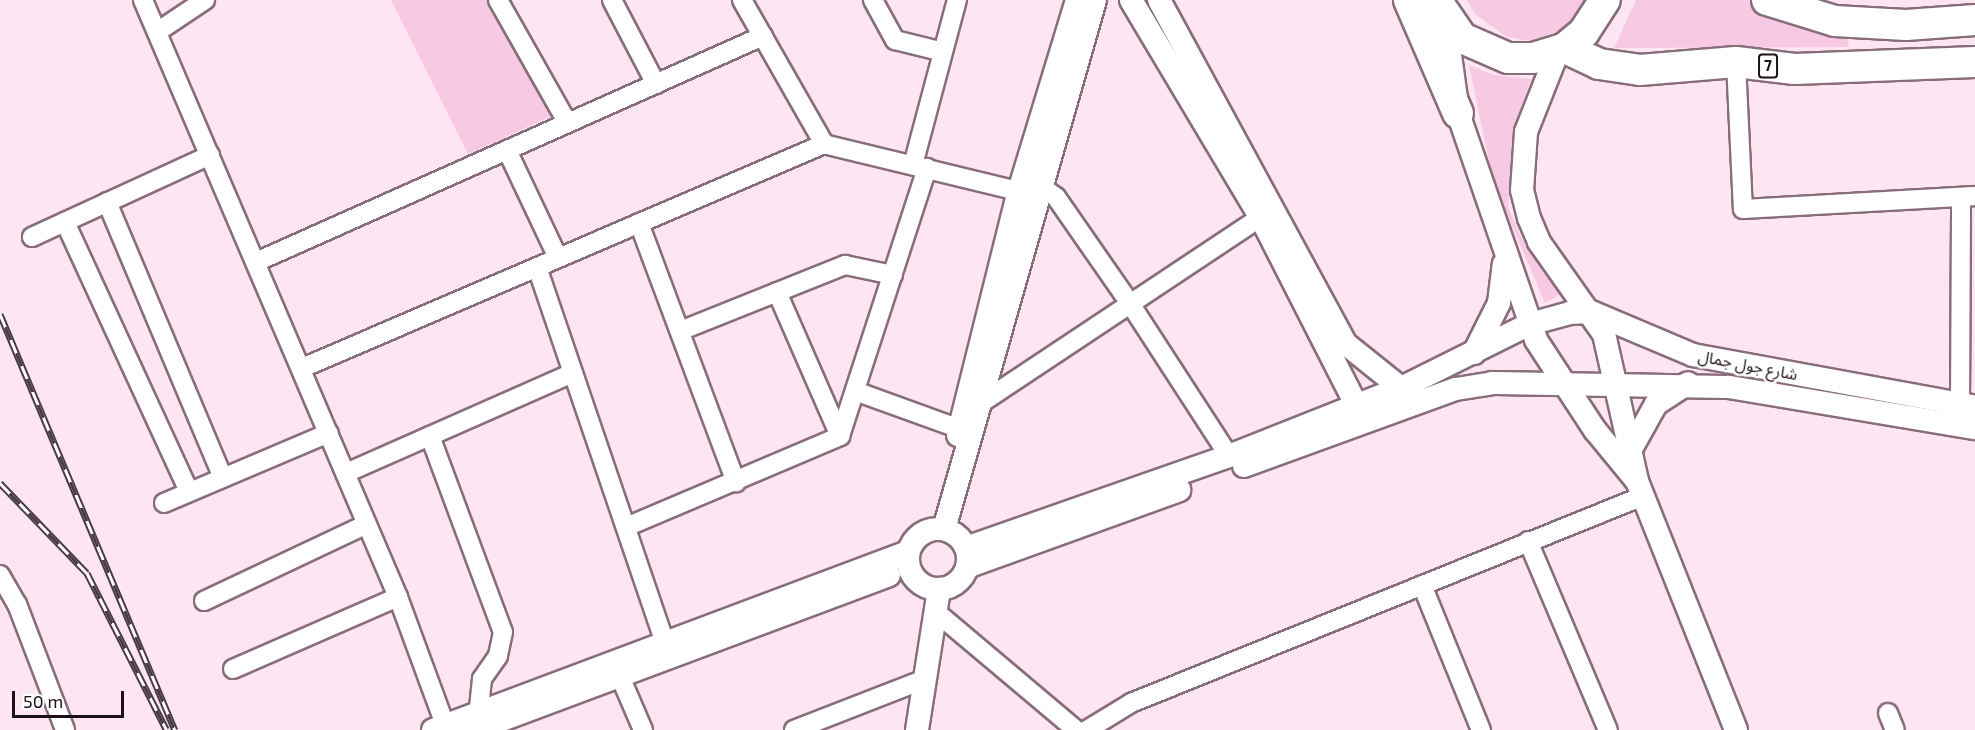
<!DOCTYPE html>
<meta charset="utf-8">
<style>
body{margin:0}
#map{position:relative;width:1975px;height:730px;overflow:hidden;background:#fee5f2;font-family:"Exo 2","Noto Sans Arabic",sans-serif}
div>[style]{position:absolute}
[style*='--x']{left:calc(var(--x)*1px);top:calc(var(--y)*1px);width:calc(var(--w)*1px);rotate:calc(var(--a)*1deg)}
.green>*{inset:0;background:#f8c9e2}
.roads{filter:drop-shadow(2px 0 #886d7b) drop-shadow(-2px 0 #886d7b) drop-shadow(0 2px #886d7b) drop-shadow(0 -2px #886d7b)}
.minor>*{height:18px;margin:-9px;padding:0 9px;transform-origin:9px;border-radius:9px;background:#fff}
.tertiary>*{height:22px;margin:-11px;padding:0 11px;transform-origin:11px;border-radius:11px;background:#fff}
.tertiary>.ring{margin:-11px;padding:0;box-sizing:content-box;background:none;border:22px solid #fff;border-radius:50%}
.trunk>*{height:30px;margin:-15px;padding:0 15px;transform-origin:15px;border-radius:15px;background:#fff}
.rail>*{height:7px;margin-top:-3.5px;transform-origin:0;background:repeating-linear-gradient(90deg,#fff 0 14px,#4a3c44 0 28px);box-sizing:border-box;border-block:2px solid #4a3c44}
span{translate:-50% -50%;white-space:nowrap;text-align:center;line-height:1.15;-webkit-text-stroke:5px #fff;paint-order:stroke}
.shield-label span{padding:2px 4px;background:#fff;border:2px solid;border-radius:4px;-webkit-text-stroke-width:0}
.shield-label{font-size:15px;color:#1c1117;font-weight:700}
.street-label{font-size:16px;color:#1c1117}
.scale{position:absolute;left:12px;top:691px;width:112px;height:27px;box-sizing:border-box;border:3px solid #1c1117;border-top:0;padding-left:8px;font-size:18px;line-height:21px;white-space:nowrap;color:#1c1117;-webkit-text-stroke:4px #fff;paint-order:stroke}
</style>
<div id="map">
<div class="green">
<i style="clip-path:polygon(391px 0,488px 0,554px 115px,468px 154px)"></i>
<i style="clip-path:polygon(1467px 0,1595px 0,1576px 24px,1531px 41px,1507px 37px,1476px 15px)"></i>
<i style="clip-path:polygon(1636px 0,1750px 0,1806px 26px,1846px 33px,1849px 47px,1614px 48px)"></i>
<i style="clip-path:polygon(1469px 65px,1494px 75px,1531px 79px,1517px 118px,1508px 207px,1524px 244px,1562px 293px,1545px 303px,1493px 181px)"></i>
</div>
<div class="roads">
<div class="minor">
<i style="--x:143;--y:0;--w:649;--a:66.87"></i>
<i style="--x:398;--y:597;--w:142;--a:69.8"></i>
<i style="--x:498;--y:0;--w:140;--a:60.5"></i>
<i style="--x:612;--y:0;--w:95;--a:62.4"></i>
<i style="--x:742;--y:0;--w:166;--a:60.3"></i>
<i style="--x:873;--y:0;--w:46;--a:61.2"></i>
<i style="--x:895;--y:40;--w:49;--a:14"></i>
<i style="--x:157;--y:32;--w:58;--a:-33.7"></i>
<i style="--x:1736;--y:62;--w:147;--a:87.3"></i>
<i style="--x:1743;--y:209;--w:232;--a:-3.2"></i>
<i style="--x:507;--y:150;--w:119;--a:64.7"></i>
<i style="--x:913;--y:165;--w:171;--a:-75.1"></i>
<i style="--x:1039;--y:185;--w:21;--a:35"></i>
<i style="--x:1056;--y:197;--w:128;--a:55.2"></i>
<i style="--x:1129;--y:302;--w:184;--a:57"></i>
<i style="--x:107;--y:202;--w:299;--a:67.2"></i>
<i style="--x:65;--y:222;--w:297;--a:65.3"></i>
<i style="--x:639;--y:223;--w:277;--a:69.5"></i>
<i style="--x:32;--y:237;--w:196;--a:-24.7"></i>
<i style="--x:256;--y:262;--w:555;--a:-24.03"></i>
<i style="--x:537;--y:267;--w:393;--a:71.2"></i>
<i style="--x:777;--y:292;--w:157;--a:66.4"></i>
<i style="--x:680;--y:331;--w:178;--a:-21.8"></i>
<i style="--x:845;--y:265;--w:49;--a:11.8"></i>
<i style="--x:302;--y:368;--w:568;--a:-23.23"></i>
<i style="--x:824;--y:144;--w:201;--a:13.6"></i>
<i style="--x:855;--y:391;--w:112;--a:19.9"></i>
<i style="--x:984;--y:401;--w:346;--a:-33.6"></i>
<i style="--x:1960;--y:405;--w:208;--a:-89.7"></i>
<i style="--x:430;--y:436;--w:209;--a:69.6"></i>
<i style="--x:503;--y:632;--w:25;--a:102"></i>
<i style="--x:498;--y:656;--w:28;--a:125"></i>
<i style="--x:482;--y:679;--w:29;--a:96"></i>
<i style="--x:346;--y:473;--w:248;--a:-23.8"></i>
<i style="--x:164;--y:503;--w:179;--a:-23"></i>
<i style="--x:626;--y:527;--w:233;--a:-23"></i>
<i style="--x:840;--y:436;--w:282;--a:-72"></i>
<i style="--x:1528;--y:541;--w:205;--a:67.1"></i>
<i style="--x:0;--y:575;--w:34;--a:60"></i>
<i style="--x:17;--y:604;--w:135;--a:69.1"></i>
<i style="--x:1422;--y:585;--w:157;--a:67.9"></i>
<i style="--x:204;--y:601;--w:180;--a:-25.3"></i>
<i style="--x:936;--y:612;--w:183;--a:40.1"></i>
<i style="--x:233;--y:669;--w:180;--a:-23.6"></i>
<i style="--x:619;--y:674;--w:61;--a:66.8"></i>
<i style="--x:1888;--y:713;--w:18;--a:68"></i>
<i style="--x:794;--y:730;--w:141;--a:-21.3"></i>
<i style="--x:1087;--y:730;--w:52;--a:-31.5"></i>
<i style="--x:1131;--y:703;--w:552;--a:-22.01"></i>
</div>
<div class="tertiary">
<i style="--x:1131;--y:0;--w:252;--a:59.2"></i>
<i style="--x:1260;--y:216;--w:213;--a:63"></i>
<i style="--x:1159;--y:0;--w:392;--a:61.5"></i>
<i style="--x:1346;--y:344;--w:70;--a:38.7"></i>
<i style="--x:1445;--y:19;--w:95;--a:82.1"></i>
<i style="--x:1458;--y:113;--w:240;--a:71"></i>
<i style="--x:1536;--y:340;--w:108;--a:56.8"></i>
<i style="--x:1595;--y:430;--w:65;--a:50.6"></i>
<i style="--x:1558;--y:51;--w:87;--a:111.6"></i>
<i style="--x:1526;--y:132;--w:58;--a:93.9"></i>
<i style="--x:1522;--y:190;--w:29;--a:76"></i>
<i style="--x:1529;--y:218;--w:26;--a:67"></i>
<i style="--x:1539;--y:242;--w:113;--a:54.8"></i>
<i style="--x:1604;--y:334;--w:151;--a:77.3"></i>
<i style="--x:1637;--y:481;--w:268;--a:68.3"></i>
<i style="--x:1474;--y:353;--w:56;--a:-63.4"></i>
<i style="--x:1499;--y:303;--w:39;--a:-83"></i>
<i style="--x:958;--y:435;--w:252;--a:-76"></i>
<i style="--x:1019;--y:191;--w:200;--a:-73.1"></i>
<i style="--x:1631;--y:449;--w:51;--a:-60.9"></i>
<i style="--x:1656;--y:404;--w:38;--a:-33"></i>
<i style="--x:1244;--y:466;--w:226;--a:-20"></i>
<i style="--x:1456;--y:389;--w:36;--a:-9"></i>
<i style="--x:1492;--y:383;--w:237;--a:1"></i>
<i style="--x:1729;--y:387;--w:249;--a:9.5"></i>
<i class="ring" style="left:908px;top:529px;width:38px;height:38px"></i>
<i style="--x:944;--y:529;--w:550;--a:-74.07"></i>
<i style="--x:966;--y:548;--w:279;--a:-19.3"></i>
<i style="--x:1229;--y:456;--w:185;--a:-21.6"></i>
<i style="--x:1401;--y:388;--w:144;--a:-26.4"></i>
<i style="--x:1530;--y:324;--w:41;--a:-15.4"></i>
<i style="--x:1570;--y:313;--w:21;--a:-3"></i>
<i style="--x:1591;--y:312;--w:111;--a:22.9"></i>
<i style="--x:1693;--y:355;--w:287;--a:10.4"></i>
<i style="--x:967;--y:567;--w:226;--a:-19.9"></i>
<i style="--x:433;--y:730;--w:507;--a:-20.54"></i>
<i style="--x:475;--y:730;--w:442;--a:-20.5"></i>
<i style="--x:917;--y:730;--w:143;--a:-81.1"></i>
</div>
<div class="trunk">
<i style="--x:1409;--y:0;--w:123;--a:66.6"></i>
<i style="--x:1436;--y:0;--w:46;--a:55.6"></i>
<i style="--x:1462;--y:38;--w:50;--a:23.5"></i>
<i style="--x:1508;--y:58;--w:25;--a:0"></i>
<i style="--x:1533;--y:58;--w:34;--a:-17"></i>
<i style="--x:1565;--y:48;--w:25;--a:-40"></i>
<i style="--x:1584;--y:32;--w:38;--a:-57"></i>
<i style="--x:1767;--y:0;--w:71;--a:17.2"></i>
<i style="--x:1835;--y:21;--w:71;--a:3.2"></i>
<i style="--x:1906;--y:25;--w:69;--a:-4.1"></i>
<i style="--x:1565;--y:48;--w:38;--a:25"></i>
<i style="--x:1599;--y:64;--w:41;--a:8.3"></i>
<i style="--x:1640;--y:70;--w:96;--a:-4.8"></i>
<i style="--x:1736;--y:62;--w:59;--a:6.8"></i>
<i style="--x:1795;--y:69;--w:180;--a:-2.2"></i>
</div>
</div>
<div class="rail">
<i style="--x:0;--y:314;--w:451;--a:67.2"></i>
<i style="--x:0;--y:483;--w:125;--a:46"></i>
<i style="--x:87;--y:573;--w:175;--a:63.1"></i>
</div>
<div class="shield-label">
<span style="left:1768px;top:66px">7</span>
</div>
<div class="street-label">
<span style="left:1748px;top:365px;rotate:11deg">شارع جول جمال</span>
</div>
<div class="scale">50 m</div>
</div>
